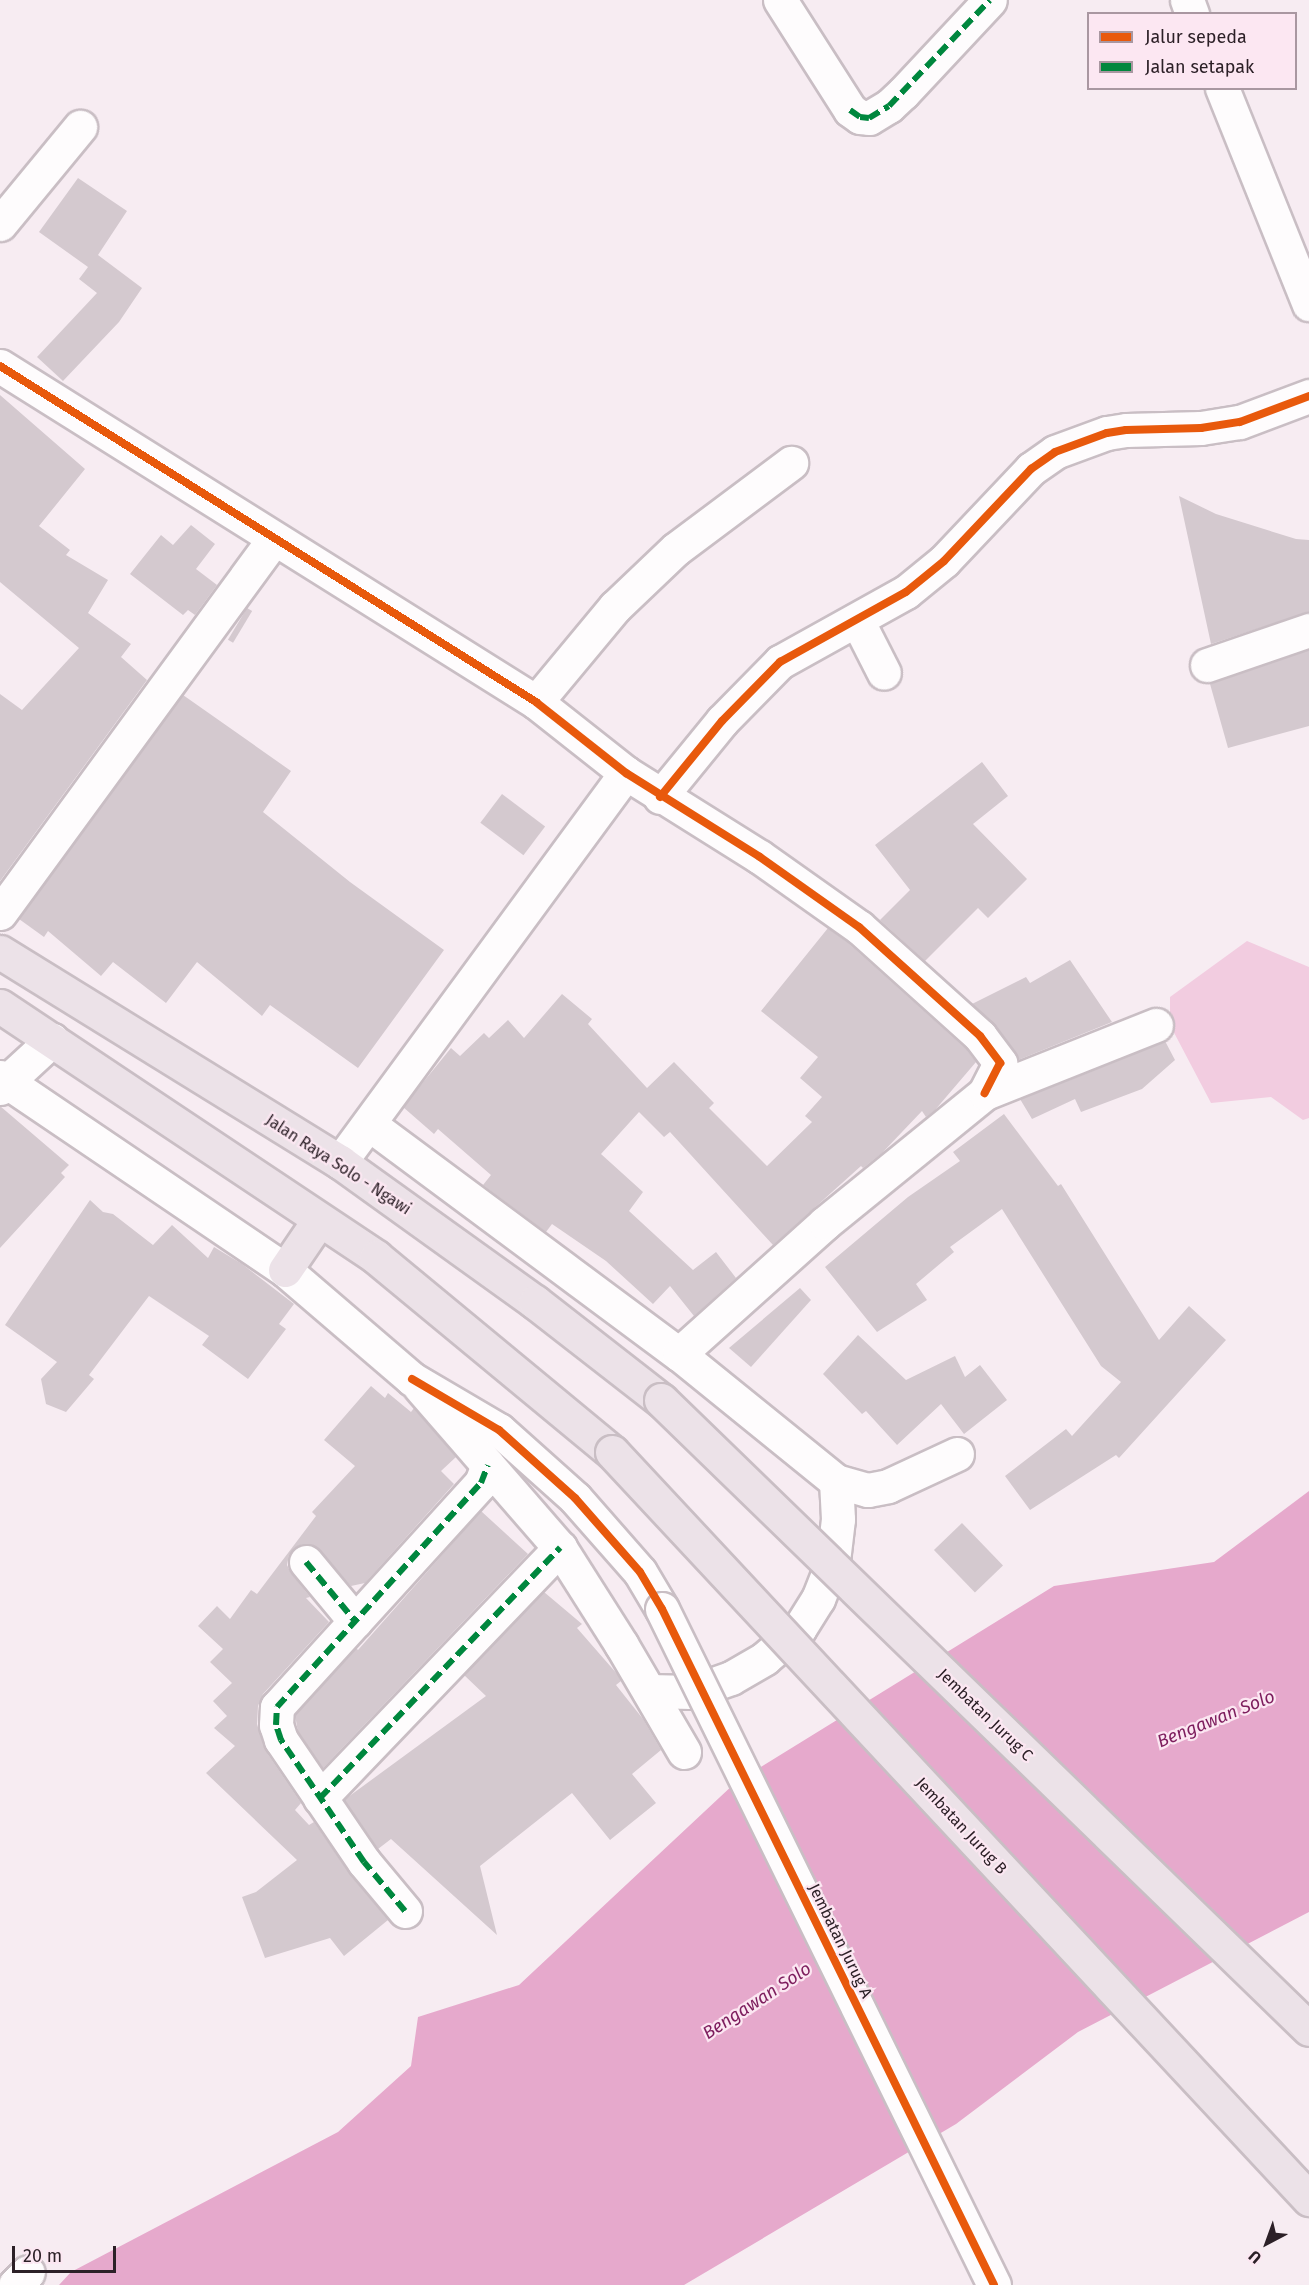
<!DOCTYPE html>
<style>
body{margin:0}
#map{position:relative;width:1309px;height:2285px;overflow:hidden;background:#f7ecf2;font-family:"Fira Sans",sans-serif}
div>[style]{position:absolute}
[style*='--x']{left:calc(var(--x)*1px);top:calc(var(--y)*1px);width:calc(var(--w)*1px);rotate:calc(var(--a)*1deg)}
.green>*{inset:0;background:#f2cce0}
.water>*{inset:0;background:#e6a9cc}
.building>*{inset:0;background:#d4c9cf;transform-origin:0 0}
.roads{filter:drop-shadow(2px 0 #c9bec4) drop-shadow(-2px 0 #c9bec4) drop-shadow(0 2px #c9bec4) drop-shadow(0 -2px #c9bec4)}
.minor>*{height:33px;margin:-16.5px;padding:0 16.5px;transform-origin:16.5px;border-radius:16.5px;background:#fefcfd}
.tertiary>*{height:33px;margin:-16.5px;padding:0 16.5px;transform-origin:16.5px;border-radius:16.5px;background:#fefcfd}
.trunk>*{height:33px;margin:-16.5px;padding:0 16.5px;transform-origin:16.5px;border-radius:16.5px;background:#ece2e8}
.bridges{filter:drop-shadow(2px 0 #c9bec4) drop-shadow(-2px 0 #c9bec4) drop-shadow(0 2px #c9bec4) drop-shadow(0 -2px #c9bec4)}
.tertiary-bridge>*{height:33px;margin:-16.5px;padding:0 16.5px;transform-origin:16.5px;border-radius:16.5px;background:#fefcfd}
.trunk-bridge>*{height:33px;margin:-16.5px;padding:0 16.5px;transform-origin:16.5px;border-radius:16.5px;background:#ece2e8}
.quiet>*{height:6px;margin-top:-3px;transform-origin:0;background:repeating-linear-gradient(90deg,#00873e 0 12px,transparent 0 18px)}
.cycleway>*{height:8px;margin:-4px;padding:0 4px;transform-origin:4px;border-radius:4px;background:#e8590c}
span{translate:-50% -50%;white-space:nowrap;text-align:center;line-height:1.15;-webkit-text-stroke:4.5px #fce7f2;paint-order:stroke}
.street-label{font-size:16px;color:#2c2027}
.water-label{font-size:18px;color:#7d1d5d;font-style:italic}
.legend{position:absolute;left:1087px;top:12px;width:210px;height:78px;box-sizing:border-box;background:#fce7f2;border:2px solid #a997a1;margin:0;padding:8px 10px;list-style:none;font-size:18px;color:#2c2027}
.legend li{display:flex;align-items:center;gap:12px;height:30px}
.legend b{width:30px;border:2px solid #a997a1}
.north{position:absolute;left:1237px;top:2213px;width:60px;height:60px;-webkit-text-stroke:4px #fce7f2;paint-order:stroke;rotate:221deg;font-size:16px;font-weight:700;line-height:24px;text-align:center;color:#2c2027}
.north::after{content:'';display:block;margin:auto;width:21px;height:27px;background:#2c2027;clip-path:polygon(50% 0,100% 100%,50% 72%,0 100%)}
.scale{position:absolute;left:12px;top:2246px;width:104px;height:27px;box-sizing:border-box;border:3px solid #2c2027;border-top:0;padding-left:8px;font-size:18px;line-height:21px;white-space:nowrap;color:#2c2027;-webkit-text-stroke:4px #fce7f2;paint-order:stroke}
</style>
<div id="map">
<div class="green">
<i style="clip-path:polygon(1247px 941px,1309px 967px,1309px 1118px,1303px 1120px,1271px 1097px,1211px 1103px,1170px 1025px,1170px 997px)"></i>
</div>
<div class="water">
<i style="clip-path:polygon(1309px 1491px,1309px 1912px,1078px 2032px,956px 2124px,684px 2285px,59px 2285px,71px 2272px,338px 2132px,411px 2066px,418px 2017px,519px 1985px,735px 1783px,1054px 1586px,1214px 1562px)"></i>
</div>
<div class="building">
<i style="clip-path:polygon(78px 178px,127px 211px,98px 255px,142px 288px,119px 322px,63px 381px,37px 357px,97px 293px,79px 279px,88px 267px,39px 232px)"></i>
<i style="clip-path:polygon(0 395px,85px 469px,39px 526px,70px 550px,66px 555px,108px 580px,88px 613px,131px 644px,121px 657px,147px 680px,0 881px,0 694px,22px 710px,79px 648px,0 582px)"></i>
<i style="clip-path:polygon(1179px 496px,1216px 514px,1296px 539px,1309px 540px,1309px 612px,1211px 644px)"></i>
<i style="clip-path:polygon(191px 525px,215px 544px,196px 569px,217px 585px,195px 615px,188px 610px,183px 615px,130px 574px,161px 535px,173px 545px)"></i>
<i style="left:247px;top:608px;width:6px;height:37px;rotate:31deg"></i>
<i style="clip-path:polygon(1309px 650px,1309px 726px,1228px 748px,1210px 684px)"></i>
<i style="clip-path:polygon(183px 695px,291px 771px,263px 812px,350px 882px,444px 950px,358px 1068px,270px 1005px,262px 1016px,197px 962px,166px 1003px,113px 962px,101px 976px,48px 931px,44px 937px,19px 919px)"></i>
<i style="clip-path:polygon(982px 762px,1008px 796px,973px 824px,1027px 879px,988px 918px,978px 908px,925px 961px,880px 920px,910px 890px,875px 845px)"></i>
<i style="left:502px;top:794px;width:54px;height:36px;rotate:37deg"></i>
<i style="clip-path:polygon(828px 928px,847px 942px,966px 1049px,976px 1062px,935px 1110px,926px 1117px,922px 1111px,882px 1153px,863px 1168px,861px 1166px,773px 1245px,670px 1132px,664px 1137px,639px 1112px,601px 1154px,643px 1192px,629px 1211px,693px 1270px,716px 1252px,736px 1278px,694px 1316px,670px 1286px,653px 1304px,606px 1261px,552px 1224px,546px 1232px,483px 1185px,491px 1175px,438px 1129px,434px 1134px,403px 1107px,451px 1048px,460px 1056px,484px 1033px,489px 1038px,508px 1020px,524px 1038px,562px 994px,592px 1019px,588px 1024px,647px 1088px,674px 1062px,714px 1103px,709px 1108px,767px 1166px,812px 1122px,805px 1116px,822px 1097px,800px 1078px,818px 1057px,761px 1011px)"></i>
<i style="clip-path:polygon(1070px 960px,1112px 1022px,1018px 1060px,995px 1025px,972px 1004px,1026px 977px,1030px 983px)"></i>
<i style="clip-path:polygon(1165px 1041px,1175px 1060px,1142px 1089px,1081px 1112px,1075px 1099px,1032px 1119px,1020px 1099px)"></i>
<i style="clip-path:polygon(0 1106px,69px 1165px,61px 1173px,65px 1177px,0 1248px)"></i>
<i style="clip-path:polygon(1004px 1114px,1058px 1186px,1061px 1184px,1159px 1340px,1189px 1306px,1226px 1340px,1119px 1458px,1116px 1455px,1030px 1510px,1005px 1476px,1066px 1429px,1072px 1436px,1121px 1382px,1101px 1366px,1002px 1209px,950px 1247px,954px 1252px,916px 1284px,927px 1300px,877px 1332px,825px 1267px,908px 1197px,960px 1161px,953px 1152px)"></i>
<i style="clip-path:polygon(90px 1200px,103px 1212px,113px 1214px,153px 1245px,172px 1225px,208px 1258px,214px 1247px,242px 1264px,294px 1304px,279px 1324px,286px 1329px,248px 1379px,202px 1345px,209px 1336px,149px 1296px,89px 1375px,94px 1379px,66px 1412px,46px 1404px,41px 1379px,57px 1362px,5px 1325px)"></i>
<i style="clip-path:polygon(800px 1288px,811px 1300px,751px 1367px,729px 1348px)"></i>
<i style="clip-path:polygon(858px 1335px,906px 1380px,955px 1356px,965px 1377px,980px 1365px,1007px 1400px,964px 1434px,941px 1404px,897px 1445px,866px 1411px,862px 1414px,823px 1374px)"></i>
<i style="clip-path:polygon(371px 1386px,385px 1398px,388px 1393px,411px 1412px,414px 1408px,456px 1457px,441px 1471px,454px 1484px,365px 1583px,351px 1586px,313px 1545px,303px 1544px,294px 1548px,289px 1555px,287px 1565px,291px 1573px,310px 1597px,306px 1598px,329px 1622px,263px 1694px,258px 1706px,257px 1724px,265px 1750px,301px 1803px,295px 1810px,309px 1825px,314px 1822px,350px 1874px,388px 1920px,344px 1956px,330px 1938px,265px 1958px,242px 1897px,256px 1892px,297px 1860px,206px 1773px,235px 1746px,214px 1728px,227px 1716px,213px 1701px,232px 1683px,210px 1662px,223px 1649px,198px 1626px,217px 1606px,230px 1619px,251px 1590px,257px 1594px,316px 1516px,312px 1512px,355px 1466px,324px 1440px)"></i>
<i style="clip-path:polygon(481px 1511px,528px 1554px,323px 1768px,298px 1732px,295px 1715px,356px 1648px,358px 1650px)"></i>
<i style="left:962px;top:1523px;width:59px;height:39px;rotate:46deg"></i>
<i style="clip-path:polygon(544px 1592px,582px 1624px,577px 1628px,618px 1675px,621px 1681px,616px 1685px,643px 1719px,661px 1750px,632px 1774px,656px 1803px,610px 1840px,572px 1793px,480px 1866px,497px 1935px,391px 1839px,378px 1849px,344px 1800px,486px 1696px,464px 1675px)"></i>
</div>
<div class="roads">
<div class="minor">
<i style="--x:780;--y:0;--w:130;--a:57.5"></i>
<i style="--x:850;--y:110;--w:12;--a:35"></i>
<i style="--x:860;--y:117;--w:9;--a:6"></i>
<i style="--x:869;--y:118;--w:23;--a:-31"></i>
<i style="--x:889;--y:106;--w:19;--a:-43"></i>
<i style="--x:903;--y:93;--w:127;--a:-46.9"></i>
<i style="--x:1187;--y:0;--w:15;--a:70"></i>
<i style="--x:1222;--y:88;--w:233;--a:68.1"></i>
<i style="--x:0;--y:224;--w:126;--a:-50.5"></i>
<i style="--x:0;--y:366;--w:633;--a:32.08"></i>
<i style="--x:536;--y:702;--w:115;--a:38.3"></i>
<i style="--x:626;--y:773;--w:158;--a:32.1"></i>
<i style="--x:760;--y:857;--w:121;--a:35.3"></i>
<i style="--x:859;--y:927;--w:163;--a:42"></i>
<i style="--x:980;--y:1036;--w:34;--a:53"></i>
<i style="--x:1000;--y:1063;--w:34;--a:117"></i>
<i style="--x:857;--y:620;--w:59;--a:63"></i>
<i style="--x:1207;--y:665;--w:108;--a:-18.9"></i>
<i style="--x:536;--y:702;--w:124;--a:-50.3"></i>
<i style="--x:615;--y:607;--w:84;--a:-43.6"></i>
<i style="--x:676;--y:549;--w:144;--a:-36.8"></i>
<i style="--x:660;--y:797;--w:98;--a:-50.8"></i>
<i style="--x:722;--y:721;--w:83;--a:-45.5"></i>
<i style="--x:780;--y:662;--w:144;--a:-29.1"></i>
<i style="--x:906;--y:592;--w:49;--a:-39.2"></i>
<i style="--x:944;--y:561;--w:127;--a:-46.6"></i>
<i style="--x:1031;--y:469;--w:29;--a:-35"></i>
<i style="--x:1055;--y:452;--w:55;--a:-20.1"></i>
<i style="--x:1107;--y:433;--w:19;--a:-9"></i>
<i style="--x:1126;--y:430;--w:75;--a:-1.5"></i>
<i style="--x:1201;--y:428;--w:39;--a:-9"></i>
<i style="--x:1240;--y:422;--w:74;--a:-20.6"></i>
<i style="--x:0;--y:913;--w:462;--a:-53.8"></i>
<i style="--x:0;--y:1088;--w:71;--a:-42.7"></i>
<i style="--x:369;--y:1124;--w:386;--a:36.6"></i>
<i style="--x:679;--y:1354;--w:202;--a:39"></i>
<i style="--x:836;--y:1481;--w:33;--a:16"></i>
<i style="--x:868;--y:1490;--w:20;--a:-11"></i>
<i style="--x:888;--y:1486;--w:76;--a:-24.9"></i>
<i style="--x:340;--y:1162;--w:483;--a:-53.7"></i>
<i style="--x:679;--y:1354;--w:196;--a:-41.9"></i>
<i style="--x:825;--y:1223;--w:206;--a:-39.1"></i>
<i style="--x:985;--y:1093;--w:184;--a:-21.7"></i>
<i style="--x:420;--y:1387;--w:213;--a:49"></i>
<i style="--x:560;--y:1548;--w:114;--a:57.6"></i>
<i style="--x:621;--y:1644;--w:125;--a:59.7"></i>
<i style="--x:306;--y:1562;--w:77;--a:50.3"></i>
<i style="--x:649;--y:1691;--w:42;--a:1.4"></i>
<i style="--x:691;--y:1692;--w:42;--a:-19.3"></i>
<i style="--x:731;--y:1678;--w:39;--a:-30"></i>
<i style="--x:765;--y:1658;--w:45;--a:-40.5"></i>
<i style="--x:799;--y:1629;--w:36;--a:-58"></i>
<i style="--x:818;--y:1599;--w:41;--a:-68.5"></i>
<i style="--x:833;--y:1561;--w:42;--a:-83.2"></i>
<i style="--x:838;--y:1519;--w:38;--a:-93"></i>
<i style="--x:320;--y:1798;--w:347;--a:-46.2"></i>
<i style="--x:405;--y:1911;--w:64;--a:-129.9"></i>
<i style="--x:364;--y:1862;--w:148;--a:-124.2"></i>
<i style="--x:281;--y:1740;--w:16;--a:-108"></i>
<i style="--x:276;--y:1725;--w:18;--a:-87"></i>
<i style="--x:277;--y:1707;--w:303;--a:-47.7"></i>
<i style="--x:481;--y:1483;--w:19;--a:-69"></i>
<i style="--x:15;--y:2285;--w:18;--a:-45"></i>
</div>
<div class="tertiary">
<i style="--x:0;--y:1077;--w:344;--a:34.1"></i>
<i style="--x:285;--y:1270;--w:167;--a:40.6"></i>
<i style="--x:412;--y:1379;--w:101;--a:30.4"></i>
<i style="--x:499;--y:1430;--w:102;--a:41.8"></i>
<i style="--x:575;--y:1498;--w:98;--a:48.7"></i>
<i style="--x:640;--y:1572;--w:43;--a:59.3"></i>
</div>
<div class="trunk">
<i style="--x:0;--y:952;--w:400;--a:31.7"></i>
<i style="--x:340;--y:1162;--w:240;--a:35.7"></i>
<i style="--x:535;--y:1302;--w:160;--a:37.9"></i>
<i style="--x:0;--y:1006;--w:452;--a:33.7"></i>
<i style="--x:376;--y:1257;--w:306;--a:39.6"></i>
<i style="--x:285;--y:1270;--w:60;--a:-55.8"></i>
</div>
</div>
<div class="bridges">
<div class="tertiary-bridge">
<i style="--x:662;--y:1609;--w:753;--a:63.84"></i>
</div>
<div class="trunk-bridge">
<i style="--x:661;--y:1400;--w:903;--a:44.15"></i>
<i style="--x:612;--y:1452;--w:1022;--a:46.98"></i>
</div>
</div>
<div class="quiet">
<i style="--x:850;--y:110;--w:12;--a:35"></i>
<i style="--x:860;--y:117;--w:9;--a:6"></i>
<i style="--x:869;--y:118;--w:23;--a:-31"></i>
<i style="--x:889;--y:106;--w:146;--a:-46.4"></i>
<i style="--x:306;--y:1562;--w:77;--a:50.3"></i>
<i style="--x:320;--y:1798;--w:347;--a:-46.2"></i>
<i style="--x:405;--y:1911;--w:64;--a:-129.9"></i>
<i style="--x:364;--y:1862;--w:148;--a:-124.2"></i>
<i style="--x:281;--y:1740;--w:16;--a:-108"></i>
<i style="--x:276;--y:1725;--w:18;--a:-87"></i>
<i style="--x:277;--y:1707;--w:303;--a:-47.7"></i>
<i style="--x:481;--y:1483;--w:19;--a:-69"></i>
</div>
<div class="cycleway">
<i style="--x:0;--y:366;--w:633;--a:32.08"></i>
<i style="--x:536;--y:702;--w:115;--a:38.3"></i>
<i style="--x:626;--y:773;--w:158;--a:32.1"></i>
<i style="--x:760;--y:857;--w:121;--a:35.3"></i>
<i style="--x:859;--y:927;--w:163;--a:42"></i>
<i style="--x:980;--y:1036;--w:34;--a:53"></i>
<i style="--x:1000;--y:1063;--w:34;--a:117"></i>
<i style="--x:660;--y:797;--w:98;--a:-50.8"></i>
<i style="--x:722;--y:721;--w:83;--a:-45.5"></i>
<i style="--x:780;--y:662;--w:144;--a:-29.1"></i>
<i style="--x:906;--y:592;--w:49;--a:-39.2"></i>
<i style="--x:944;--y:561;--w:127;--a:-46.6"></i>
<i style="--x:1031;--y:469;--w:29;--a:-35"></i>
<i style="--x:1055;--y:452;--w:55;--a:-20.1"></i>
<i style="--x:1107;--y:433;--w:19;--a:-9"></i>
<i style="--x:1126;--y:430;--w:75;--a:-1.5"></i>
<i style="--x:1201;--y:428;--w:39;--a:-9"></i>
<i style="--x:1240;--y:422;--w:74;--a:-20.6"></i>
<i style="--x:412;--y:1379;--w:101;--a:30.4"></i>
<i style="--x:499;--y:1430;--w:102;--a:41.8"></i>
<i style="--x:575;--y:1498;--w:98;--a:48.7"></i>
<i style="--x:640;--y:1572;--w:43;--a:59.3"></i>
<i style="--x:662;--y:1609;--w:753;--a:63.84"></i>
</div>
<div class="street-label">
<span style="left:338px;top:1165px;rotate:33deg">Jalan Raya Solo - Ngawi</span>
<span style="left:985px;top:1715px;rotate:44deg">Jembatan Jurug C</span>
<span style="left:961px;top:1826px;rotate:47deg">Jembatan Jurug B</span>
<span style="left:840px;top:1941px;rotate:64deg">Jembatan Jurug A</span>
</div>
<div class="water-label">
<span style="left:1216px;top:1719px;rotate:-22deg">Bengawan Solo</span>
<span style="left:757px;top:2001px;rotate:-33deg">Bengawan Solo</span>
</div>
<ul class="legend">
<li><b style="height:8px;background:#e8590c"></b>Jalur sepeda</li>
<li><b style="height:8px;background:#00873e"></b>Jalan setapak</li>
</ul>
<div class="north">U</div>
<div class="scale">20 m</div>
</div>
